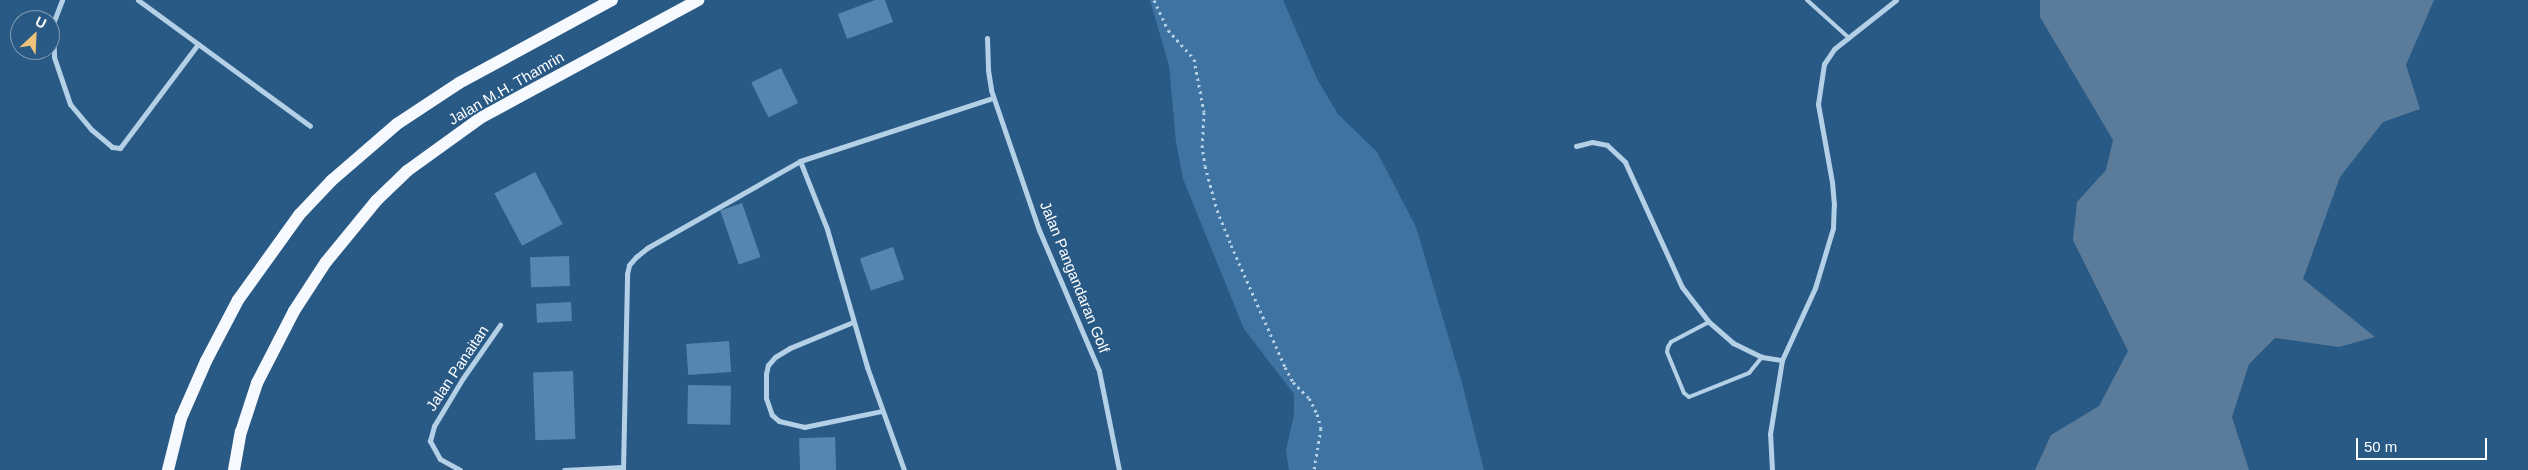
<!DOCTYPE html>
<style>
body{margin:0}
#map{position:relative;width:2528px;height:470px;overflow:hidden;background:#295a85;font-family:Helvetica,sans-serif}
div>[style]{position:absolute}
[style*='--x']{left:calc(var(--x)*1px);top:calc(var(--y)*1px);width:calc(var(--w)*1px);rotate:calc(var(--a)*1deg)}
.green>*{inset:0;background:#3e73a2}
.water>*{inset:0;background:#5a7c9a}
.building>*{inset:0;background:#5685af;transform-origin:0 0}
.path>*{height:3px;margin-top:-1.5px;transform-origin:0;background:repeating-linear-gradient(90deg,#b4d0e7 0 2.5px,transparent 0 6.5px)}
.lane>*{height:4px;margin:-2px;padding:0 2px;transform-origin:2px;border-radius:2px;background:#b4d0e7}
.street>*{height:5px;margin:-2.5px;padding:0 2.5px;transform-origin:2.5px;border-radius:2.5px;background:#b4d0e7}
.primary>*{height:12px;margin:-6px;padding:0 6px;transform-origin:6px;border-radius:6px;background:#f6f9fe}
span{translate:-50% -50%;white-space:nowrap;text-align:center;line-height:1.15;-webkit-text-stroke:4px #295a85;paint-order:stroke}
.street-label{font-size:15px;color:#fff}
.north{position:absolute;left:10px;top:10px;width:50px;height:50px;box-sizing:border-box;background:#295a85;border:1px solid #7f9cb6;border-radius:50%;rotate:25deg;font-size:14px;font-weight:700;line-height:20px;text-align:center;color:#fff}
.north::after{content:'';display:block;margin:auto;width:18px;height:22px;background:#eec37b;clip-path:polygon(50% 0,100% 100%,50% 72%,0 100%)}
.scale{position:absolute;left:2356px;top:438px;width:131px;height:22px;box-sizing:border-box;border:2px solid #fff;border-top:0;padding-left:6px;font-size:15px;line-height:18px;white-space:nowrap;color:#fff;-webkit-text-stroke:4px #295a85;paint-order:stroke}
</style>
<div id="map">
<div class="green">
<i style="clip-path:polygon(1150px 0,1283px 0,1317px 79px,1338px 114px,1377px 152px,1416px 227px,1462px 383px,1484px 470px,1289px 470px,1286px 450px,1294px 415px,1294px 394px,1244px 329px,1183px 179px,1176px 142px,1169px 66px)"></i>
</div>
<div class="water">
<i style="clip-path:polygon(2040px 0,2434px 0,2406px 65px,2420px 109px,2383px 122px,2340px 177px,2303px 279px,2375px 337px,2339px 347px,2275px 338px,2249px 364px,2232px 417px,2249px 470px,2035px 470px,2051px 435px,2099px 406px,2128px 351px,2073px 240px,2077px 202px,2106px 170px,2113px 140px,2040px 17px)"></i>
</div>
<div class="building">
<i style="clip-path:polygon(875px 0,885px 0,893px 22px,847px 39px,838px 14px)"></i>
<i style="left:781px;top:68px;width:39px;height:33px;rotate:64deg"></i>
<i style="left:535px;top:172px;width:59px;height:46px;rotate:62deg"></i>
<i style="left:742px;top:203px;width:57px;height:23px;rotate:71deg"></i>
<i style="left:893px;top:247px;width:34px;height:35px;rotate:71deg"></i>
<i style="left:569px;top:256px;width:30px;height:39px;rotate:88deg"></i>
<i style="left:571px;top:302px;width:19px;height:35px;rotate:87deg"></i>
<i style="left:729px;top:341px;width:31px;height:43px;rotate:86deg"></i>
<i style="left:573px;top:371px;width:68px;height:40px;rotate:88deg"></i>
<i style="left:688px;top:385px;width:43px;height:39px;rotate:1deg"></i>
<i style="left:835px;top:437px;width:33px;height:36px;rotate:88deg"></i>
</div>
<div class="path">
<i style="--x:1154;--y:0;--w:33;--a:65"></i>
<i style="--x:1168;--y:30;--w:39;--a:48"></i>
<i style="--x:1194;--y:59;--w:54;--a:79.3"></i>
<i style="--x:1204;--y:112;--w:33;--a:93"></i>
<i style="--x:1202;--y:145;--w:21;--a:82"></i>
<i style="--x:1205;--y:166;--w:46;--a:74.7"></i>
<i style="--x:1217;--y:210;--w:38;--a:68"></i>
<i style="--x:1231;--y:245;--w:133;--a:66.1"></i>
<i style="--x:1285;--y:367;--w:17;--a:62"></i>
<i style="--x:1293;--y:382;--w:23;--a:45"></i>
<i style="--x:1309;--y:398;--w:18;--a:63"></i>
<i style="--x:1317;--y:414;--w:15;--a:74"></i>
<i style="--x:1321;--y:428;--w:43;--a:99.5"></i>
</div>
<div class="lane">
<i style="--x:1807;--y:0;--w:57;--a:42.1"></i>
<i style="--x:1709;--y:322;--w:43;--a:152.2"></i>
<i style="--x:1671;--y:342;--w:6;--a:121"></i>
<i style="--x:1668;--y:347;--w:5;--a:101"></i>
<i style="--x:1667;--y:352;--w:44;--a:67.5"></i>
<i style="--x:1684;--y:393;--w:6;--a:39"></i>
<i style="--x:1689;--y:397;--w:65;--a:-21.8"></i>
<i style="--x:1749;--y:373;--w:21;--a:-51"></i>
</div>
<div class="street">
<i style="--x:62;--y:0;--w:26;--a:111"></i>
<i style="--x:53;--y:24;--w:33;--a:88"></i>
<i style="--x:54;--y:57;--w:50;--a:71.2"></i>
<i style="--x:70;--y:104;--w:34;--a:50"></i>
<i style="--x:92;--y:130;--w:26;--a:40"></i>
<i style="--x:112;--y:147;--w:8;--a:7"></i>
<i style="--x:120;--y:148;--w:130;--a:-53.1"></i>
<i style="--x:138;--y:0;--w:213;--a:36.2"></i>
<i style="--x:987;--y:38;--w:32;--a:88"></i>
<i style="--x:988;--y:70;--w:20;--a:81"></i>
<i style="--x:991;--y:90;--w:148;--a:71.1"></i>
<i style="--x:1039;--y:230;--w:153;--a:66.9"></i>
<i style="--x:1099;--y:371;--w:101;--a:78.6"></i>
<i style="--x:1576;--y:146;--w:16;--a:-14"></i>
<i style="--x:1592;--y:142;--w:15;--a:11"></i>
<i style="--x:1607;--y:145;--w:25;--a:43"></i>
<i style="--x:1625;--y:162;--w:137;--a:65.5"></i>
<i style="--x:1682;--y:287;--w:44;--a:52.4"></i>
<i style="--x:1709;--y:322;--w:32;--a:41"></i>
<i style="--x:1733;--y:343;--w:32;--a:26"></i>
<i style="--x:1762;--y:357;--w:20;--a:9"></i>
<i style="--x:800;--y:161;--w:73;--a:68.3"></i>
<i style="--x:827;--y:229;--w:144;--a:73.8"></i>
<i style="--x:867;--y:367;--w:109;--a:70.2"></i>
<i style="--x:853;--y:322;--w:68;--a:157.6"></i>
<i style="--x:790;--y:348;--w:17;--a:149"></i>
<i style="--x:775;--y:357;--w:11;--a:131"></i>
<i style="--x:768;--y:365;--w:9;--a:103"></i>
<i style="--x:766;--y:374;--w:24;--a:90"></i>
<i style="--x:766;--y:398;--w:18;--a:71"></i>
<i style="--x:772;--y:415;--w:9;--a:41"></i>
<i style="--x:779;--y:421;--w:26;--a:13"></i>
<i style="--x:804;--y:427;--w:80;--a:-11.6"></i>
<i style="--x:460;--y:470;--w:23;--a:-151"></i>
<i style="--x:440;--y:459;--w:21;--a:-119"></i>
<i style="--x:430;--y:441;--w:16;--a:-75"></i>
<i style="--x:434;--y:426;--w:56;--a:-58.9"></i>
<i style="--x:463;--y:378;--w:65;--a:-55.1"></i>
<i style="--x:564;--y:470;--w:59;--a:-2.9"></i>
<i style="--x:623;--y:470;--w:196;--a:-88.8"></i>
<i style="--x:627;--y:274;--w:9;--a:-77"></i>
<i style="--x:629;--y:265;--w:11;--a:-49"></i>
<i style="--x:636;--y:257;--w:14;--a:-39"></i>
<i style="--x:647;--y:248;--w:176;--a:-29.6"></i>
<i style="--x:800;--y:161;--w:203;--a:-18.1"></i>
<i style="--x:1772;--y:470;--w:36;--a:-93"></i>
<i style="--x:1770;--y:434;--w:75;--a:-80.8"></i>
<i style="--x:1782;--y:360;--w:79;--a:-65.4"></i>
<i style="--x:1815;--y:288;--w:63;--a:-73.3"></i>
<i style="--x:1833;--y:228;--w:23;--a:-88"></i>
<i style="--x:1834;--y:205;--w:23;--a:-95"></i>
<i style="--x:1832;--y:182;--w:79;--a:-100.2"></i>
<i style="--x:1818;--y:104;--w:40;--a:-81.5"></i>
<i style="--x:1824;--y:64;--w:18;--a:-56"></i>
<i style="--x:1834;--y:49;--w:79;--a:-38.3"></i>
</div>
<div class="primary">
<i style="--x:168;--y:470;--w:54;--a:-76"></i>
<i style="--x:181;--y:418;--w:62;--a:-66.3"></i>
<i style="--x:206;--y:361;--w:69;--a:-62.3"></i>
<i style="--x:238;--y:300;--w:105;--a:-54.3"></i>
<i style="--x:299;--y:215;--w:47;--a:-46.7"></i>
<i style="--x:331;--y:181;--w:87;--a:-40.8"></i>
<i style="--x:397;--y:124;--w:74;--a:-33.5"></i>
<i style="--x:459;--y:83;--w:174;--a:-28.5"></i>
<i style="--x:234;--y:470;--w:39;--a:-80"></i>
<i style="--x:241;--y:432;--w:52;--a:-71.9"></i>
<i style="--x:257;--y:383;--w:81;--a:-62.8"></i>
<i style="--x:294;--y:311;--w:59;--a:-56.9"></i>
<i style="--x:326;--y:262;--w:80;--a:-50.6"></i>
<i style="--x:377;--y:200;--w:42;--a:-44"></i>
<i style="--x:407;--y:171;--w:92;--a:-35.8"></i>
<i style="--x:482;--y:117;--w:246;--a:-28.4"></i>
</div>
<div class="street-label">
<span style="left:506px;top:88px;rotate:-30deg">Jalan M.H. Thamrin</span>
<span style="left:1075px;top:277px;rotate:68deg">Jalan Pangandaran Golf</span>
<span style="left:457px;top:368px;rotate:-56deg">Jalan Panaitan</span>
</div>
<div class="north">U</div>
<div class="scale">50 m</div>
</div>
